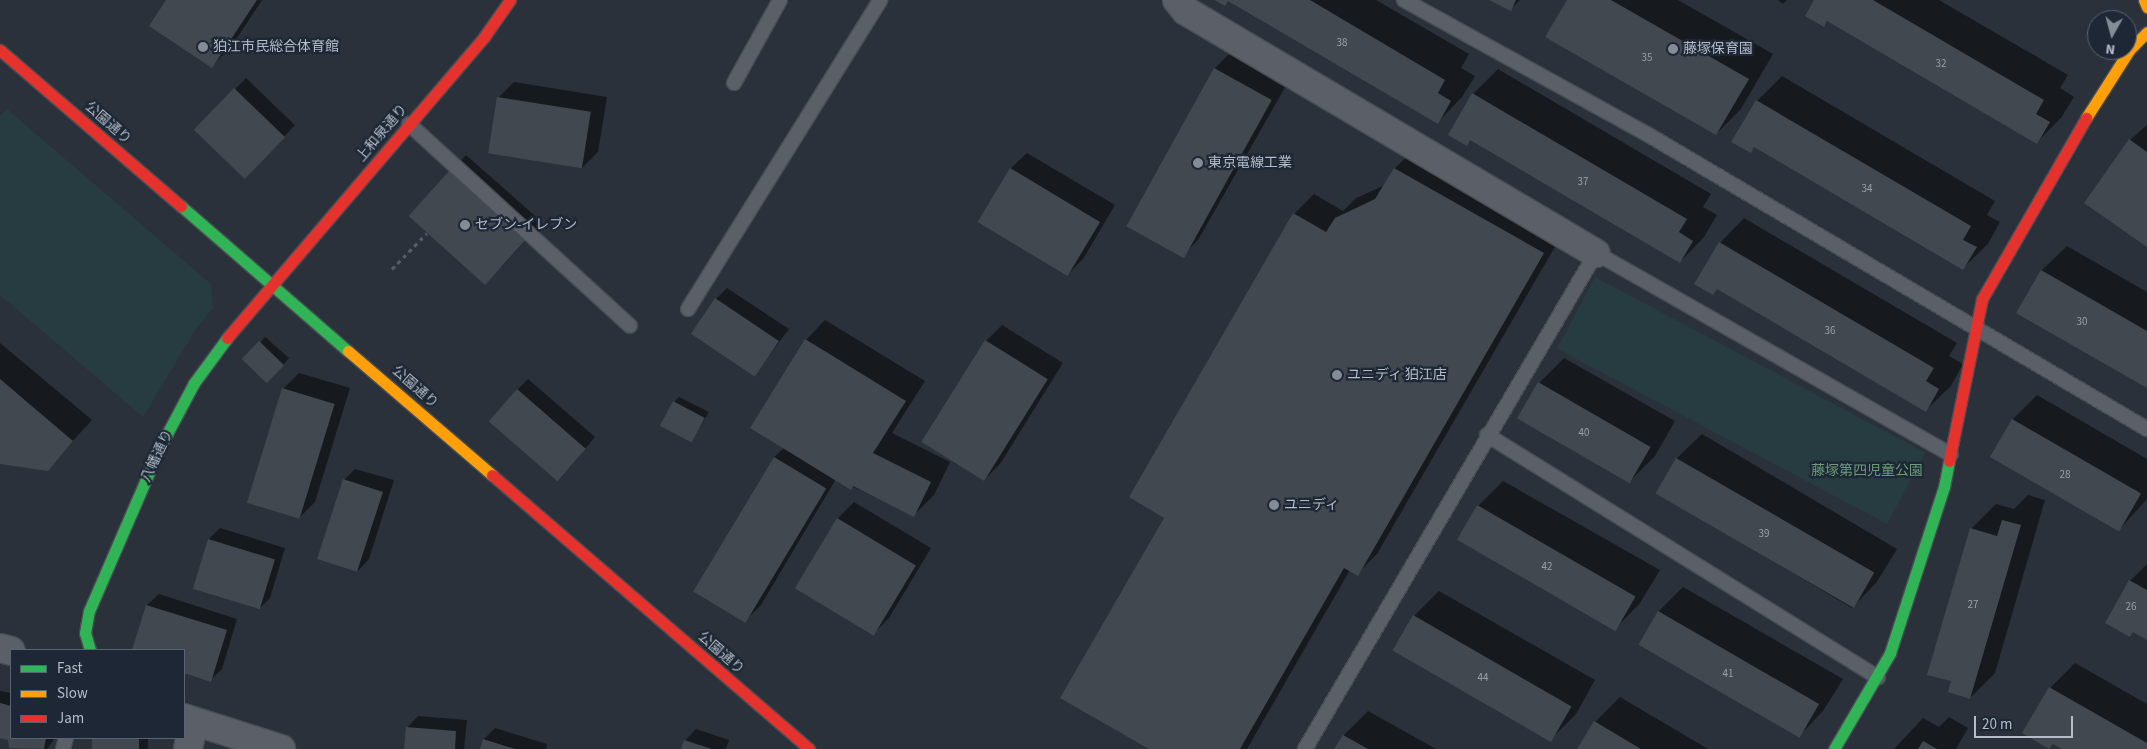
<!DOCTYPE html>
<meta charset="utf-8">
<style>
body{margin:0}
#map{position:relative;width:2147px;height:749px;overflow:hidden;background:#2a313a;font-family:"Source Sans 3","Noto Sans JP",sans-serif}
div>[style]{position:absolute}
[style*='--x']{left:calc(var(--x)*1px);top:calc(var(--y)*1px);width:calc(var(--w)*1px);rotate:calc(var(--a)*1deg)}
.green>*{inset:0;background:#273c40;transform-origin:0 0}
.shadow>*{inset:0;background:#0007;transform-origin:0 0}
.building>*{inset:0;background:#42484f;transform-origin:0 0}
.path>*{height:3px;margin-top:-1.5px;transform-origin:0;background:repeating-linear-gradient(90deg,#585e64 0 4px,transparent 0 8px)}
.roads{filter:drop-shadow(1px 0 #484d54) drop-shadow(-1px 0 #484d54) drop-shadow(0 1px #484d54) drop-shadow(0 -1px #484d54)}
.lane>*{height:14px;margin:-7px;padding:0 7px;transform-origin:7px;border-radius:7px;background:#5b6068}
.street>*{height:28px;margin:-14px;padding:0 14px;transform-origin:14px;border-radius:14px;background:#5b6068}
.fast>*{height:11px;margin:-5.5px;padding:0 5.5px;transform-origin:5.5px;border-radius:5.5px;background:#30b455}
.slow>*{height:11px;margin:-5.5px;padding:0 5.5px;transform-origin:5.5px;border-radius:5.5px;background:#ff9f0a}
.jam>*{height:11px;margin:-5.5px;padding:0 5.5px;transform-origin:5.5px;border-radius:5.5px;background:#e5322d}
.dots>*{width:14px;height:14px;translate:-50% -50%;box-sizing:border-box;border:2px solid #1d2735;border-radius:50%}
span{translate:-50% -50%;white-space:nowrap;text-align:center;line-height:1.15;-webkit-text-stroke:4.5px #1d2735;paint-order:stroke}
.number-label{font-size:11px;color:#98a0ab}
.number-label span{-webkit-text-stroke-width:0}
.poi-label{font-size:14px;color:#b5bdca}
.left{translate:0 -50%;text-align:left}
.street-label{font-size:14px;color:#b5bdca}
.park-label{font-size:14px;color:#6b9c76}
.legend{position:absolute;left:10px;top:649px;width:175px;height:90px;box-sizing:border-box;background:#1d2735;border:1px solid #5a6371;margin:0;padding:6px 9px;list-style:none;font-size:15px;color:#b5bdca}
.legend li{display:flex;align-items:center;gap:10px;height:25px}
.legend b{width:25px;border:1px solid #5a6371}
.north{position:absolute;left:2087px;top:10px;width:50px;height:50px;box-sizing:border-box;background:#1d2735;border:1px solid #5a6371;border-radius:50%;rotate:187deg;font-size:14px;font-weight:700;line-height:20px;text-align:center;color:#b5bdca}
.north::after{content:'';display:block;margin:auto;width:18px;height:22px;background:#848c98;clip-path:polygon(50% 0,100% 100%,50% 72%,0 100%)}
.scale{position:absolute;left:1974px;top:716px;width:99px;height:22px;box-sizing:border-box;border:2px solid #b5bdca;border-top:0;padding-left:6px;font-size:15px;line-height:18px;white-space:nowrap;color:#b5bdca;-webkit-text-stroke:4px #1d2735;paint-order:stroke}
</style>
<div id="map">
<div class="green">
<i style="clip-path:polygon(7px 109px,211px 284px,213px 308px,195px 330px,143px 417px,0 295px,0 116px)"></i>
<i style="left:1595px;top:277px;width:374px;height:81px;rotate:28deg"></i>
</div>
<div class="shadow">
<i style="clip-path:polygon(167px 0,262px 0,231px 47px,212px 66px)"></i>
<i style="clip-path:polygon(1230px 0,1376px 0,1469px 54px,1461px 68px,1475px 76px,1462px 97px,1438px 122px)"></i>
<i style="clip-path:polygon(1492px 0,1520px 0,1511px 9px)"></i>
<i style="clip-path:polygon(1568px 0,1678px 0,1773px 54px,1741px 109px,1716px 134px)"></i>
<i style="clip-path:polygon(1778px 0,1787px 0,1783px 4px)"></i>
<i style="clip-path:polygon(1815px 0,1939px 0,2068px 75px,2060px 88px,2074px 97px,2061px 118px,2037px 142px,1829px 20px,1824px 26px)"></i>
<i style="clip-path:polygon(1231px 52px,1287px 84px,1198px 240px,1182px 256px,1127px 225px,1215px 68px)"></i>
<i style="clip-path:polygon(1498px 69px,1711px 194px,1703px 207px,1717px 215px,1704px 237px,1680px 262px,1471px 139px,1467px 144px,1473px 94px)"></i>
<i style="clip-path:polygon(1782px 76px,1995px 201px,1987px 215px,2000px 222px,1988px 244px,1963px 268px,1755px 146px,1750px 151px,1757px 101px)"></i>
<i style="left:246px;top:78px;width:68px;height:72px;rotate:44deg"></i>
<i style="clip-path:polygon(514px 82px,607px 97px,598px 152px,582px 168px,498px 98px)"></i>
<i style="clip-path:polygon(2147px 125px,2147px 246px,2130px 140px)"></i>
<i style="clip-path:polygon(1415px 149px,1563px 233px,1377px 554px,1357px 574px,1350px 570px,1247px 749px,1151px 749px,1166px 517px,1294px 214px,1314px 194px,1343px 211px,1356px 198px,1385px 185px,1395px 168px)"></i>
<i style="clip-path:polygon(1027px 153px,1115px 205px,1083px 259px,1067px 275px,979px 221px,1011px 168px)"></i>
<i style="clip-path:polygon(466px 155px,542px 222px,501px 268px,451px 171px)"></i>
<i style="clip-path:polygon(1744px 218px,1957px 343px,1949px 356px,1963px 364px,1951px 386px,1926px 410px,1718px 288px,1713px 293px,1720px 243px)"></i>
<i style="clip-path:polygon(2067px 246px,2147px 292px,2147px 387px,2018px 312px,2042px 270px)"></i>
<i style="clip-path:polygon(727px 288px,789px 329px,754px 375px,716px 299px)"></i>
<i style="clip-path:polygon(825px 320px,925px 381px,892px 433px,950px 462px,934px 495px,914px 515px,836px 479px,761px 605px,745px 621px,774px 457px,784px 448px,806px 340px)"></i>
<i style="clip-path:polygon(1002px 325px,1063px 363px,1000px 464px,984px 480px,986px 341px)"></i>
<i style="left:265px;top:337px;width:32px;height:30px;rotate:41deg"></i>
<i style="clip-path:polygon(0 343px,92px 420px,47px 469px,0 462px)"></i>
<i style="clip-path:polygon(1564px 358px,1675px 421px,1655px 456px,1630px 481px,1539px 383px)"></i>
<i style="clip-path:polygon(299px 373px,350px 388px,315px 502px,299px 518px,283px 389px)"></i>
<i style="clip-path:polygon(528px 379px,595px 437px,569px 468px,517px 390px)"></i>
<i style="clip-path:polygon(2037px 395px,2147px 459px,2147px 499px,2118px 531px,2013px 419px)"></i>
<i style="clip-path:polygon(679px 397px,709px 412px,692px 441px,674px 402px)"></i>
<i style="clip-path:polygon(1702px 434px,1897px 549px,1876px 583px,1852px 608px,1657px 493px,1677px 458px)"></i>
<i style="clip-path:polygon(355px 469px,394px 480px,369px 559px,358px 571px,344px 480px)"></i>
<i style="clip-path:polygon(1503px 481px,1660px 570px,1640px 603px,1616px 628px,1478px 506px)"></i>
<i style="clip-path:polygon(2028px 495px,2045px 500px,1995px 673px,1970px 698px,1953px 680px,1971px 529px,1996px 504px,2014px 509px)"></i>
<i style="clip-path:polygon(854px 502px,931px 548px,889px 618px,873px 634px,797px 588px,838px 518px)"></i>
<i style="clip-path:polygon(220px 528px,285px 548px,270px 598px,259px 609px,209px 539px)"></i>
<i style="clip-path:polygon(2147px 564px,2147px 638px,2134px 631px,2130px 636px,2130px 581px)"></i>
<i style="clip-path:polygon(1683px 587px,1843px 679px,1823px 711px,1799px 736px,1659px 611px)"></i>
<i style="clip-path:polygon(1439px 591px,1595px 680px,1576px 714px,1551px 739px,1414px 616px)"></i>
<i style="clip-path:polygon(159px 594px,237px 619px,222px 669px,210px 680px,184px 672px,184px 650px,134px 650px,147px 605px)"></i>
<i style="clip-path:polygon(2075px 663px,2147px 704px,2147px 749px,2065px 749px,2054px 743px,2050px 748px,2050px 688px)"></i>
<i style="clip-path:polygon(0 691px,11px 693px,11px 738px,55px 738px,47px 749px,10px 747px,9px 739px,0 736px)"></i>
<i style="clip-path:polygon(1620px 697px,1708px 749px,1579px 749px,1595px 722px)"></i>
<i style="clip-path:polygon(1368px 711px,1436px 749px,1336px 749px,1344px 735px)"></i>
<i style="clip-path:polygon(418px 716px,467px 720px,464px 749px,405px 749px,407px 728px)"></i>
<i style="clip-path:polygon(1949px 717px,1968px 728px,1956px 749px,1894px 749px,1923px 718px,1939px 727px)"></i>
<i style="clip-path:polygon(495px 728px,547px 744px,546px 749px,481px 749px,484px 739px)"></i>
<i style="clip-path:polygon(696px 729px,729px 740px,726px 749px,682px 749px,685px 741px)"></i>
<i style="left:94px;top:738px;width:54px;height:11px"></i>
</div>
<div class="building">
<i style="clip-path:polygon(166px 0,257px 0,212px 68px,149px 26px)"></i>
<i style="clip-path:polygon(1214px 0,1310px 0,1445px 80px,1438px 93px,1451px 101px,1438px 124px,1228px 1px,1225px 6px)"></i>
<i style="clip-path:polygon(1489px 0,1516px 0,1511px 11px)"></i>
<i style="clip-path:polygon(1567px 0,1611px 0,1749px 79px,1716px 135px,1545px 37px)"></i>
<i style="clip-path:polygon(1814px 0,1873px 0,2044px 100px,2036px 114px,2050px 122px,2037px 144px,1827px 21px,1824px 27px,1805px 16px)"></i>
<i style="left:1214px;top:68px;width:66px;height:181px;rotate:29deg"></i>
<i style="left:234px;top:88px;width:71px;height:58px;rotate:44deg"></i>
<i style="clip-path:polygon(1472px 93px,1687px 219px,1679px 232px,1693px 241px,1680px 263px,1470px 140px,1467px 146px,1448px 135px)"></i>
<i style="left:497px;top:97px;width:95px;height:57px;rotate:9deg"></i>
<i style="clip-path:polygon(1756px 100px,1971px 226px,1963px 240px,1977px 247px,1963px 270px,1754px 147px,1751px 153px,1731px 142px)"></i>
<i style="clip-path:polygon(2129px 139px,2147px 152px,2147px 247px,2084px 203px)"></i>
<i style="left:1010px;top:168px;width:105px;height:63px;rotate:31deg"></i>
<i style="clip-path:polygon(1394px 168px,1544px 253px,1358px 576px,1344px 568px,1240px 749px,1149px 749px,1060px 698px,1164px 518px,1129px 497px,1293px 213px,1326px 232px,1335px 218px,1375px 199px)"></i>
<i style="left:450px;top:170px;width:103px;height:62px;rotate:42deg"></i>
<i style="clip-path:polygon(1719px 242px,1934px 368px,1926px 381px,1939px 389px,1926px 412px,1717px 289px,1713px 295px,1694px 284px)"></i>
<i style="clip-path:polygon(2041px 270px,2147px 331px,2147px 388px,2016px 313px)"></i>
<i style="left:715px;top:298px;width:77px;height:43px;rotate:34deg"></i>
<i style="clip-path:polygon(805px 339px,906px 401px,873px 453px,931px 482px,914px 517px,853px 486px,851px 490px,750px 428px)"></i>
<i style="left:985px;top:340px;width:74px;height:120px;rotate:32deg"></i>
<i style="left:259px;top:341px;width:35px;height:25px;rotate:44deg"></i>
<i style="clip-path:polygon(0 379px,73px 441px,48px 471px,0 464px)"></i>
<i style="left:1538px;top:382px;width:130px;height:42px;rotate:30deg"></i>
<i style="left:282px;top:388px;width:55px;height:120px;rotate:17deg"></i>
<i style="left:517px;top:389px;width:91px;height:43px;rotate:41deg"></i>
<i style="left:673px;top:401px;width:36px;height:28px;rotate:28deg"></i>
<i style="left:2012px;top:419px;width:149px;height:44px;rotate:30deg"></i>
<i style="left:774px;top:457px;width:61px;height:157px;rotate:31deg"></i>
<i style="left:1676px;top:458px;width:229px;height:41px;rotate:30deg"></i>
<i style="left:343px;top:479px;width:42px;height:84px;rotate:18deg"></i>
<i style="left:1477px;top:505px;width:183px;height:40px;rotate:30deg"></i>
<i style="left:837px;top:518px;width:92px;height:82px;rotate:31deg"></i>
<i style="clip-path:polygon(2002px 520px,2021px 525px,1970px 699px,1948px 692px,1951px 681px,1927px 675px,1970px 528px,1997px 536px)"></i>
<i style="left:208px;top:539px;width:70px;height:52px;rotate:17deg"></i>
<i style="clip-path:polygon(2129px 580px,2147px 590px,2147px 640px,2133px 632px,2130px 637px,2105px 623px)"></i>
<i style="clip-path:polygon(146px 605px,227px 630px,211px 682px,184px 673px,184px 650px,132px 650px)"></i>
<i style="left:1658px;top:611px;width:186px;height:39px;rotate:30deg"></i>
<i style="left:1413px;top:615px;width:183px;height:41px;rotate:30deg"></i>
<i style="clip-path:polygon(2049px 687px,2147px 743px,2147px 749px,2062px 749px,2053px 744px,2049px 749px,2022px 733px)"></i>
<i style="clip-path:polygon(0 703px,11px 706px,11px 738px,46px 738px,44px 749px,9px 748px,8px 740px,0 738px)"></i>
<i style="clip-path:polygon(1594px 721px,1641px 749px,1577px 749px)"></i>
<i style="clip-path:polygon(406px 727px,456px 731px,455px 749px,404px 749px)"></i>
<i style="clip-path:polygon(1343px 735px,1368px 749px,1334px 749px)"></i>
<i style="left:92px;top:738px;width:47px;height:11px"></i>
<i style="clip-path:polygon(483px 739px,515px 749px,480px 749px)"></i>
<i style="clip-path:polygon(684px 740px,712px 749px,681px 749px)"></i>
<i style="clip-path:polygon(1923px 741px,1937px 749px,1918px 749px)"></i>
</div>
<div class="path">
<i style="--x:392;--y:269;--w:50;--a:-45.8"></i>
</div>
<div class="roads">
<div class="lane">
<i style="--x:1404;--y:0;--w:283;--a:28.9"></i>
<i style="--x:1652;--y:137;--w:575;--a:30.54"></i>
<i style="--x:734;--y:83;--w:95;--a:-61"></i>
<i style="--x:409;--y:124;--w:299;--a:42.4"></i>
<i style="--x:688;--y:309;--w:364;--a:-58.1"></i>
<i style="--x:1487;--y:435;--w:460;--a:31.8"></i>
<i style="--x:63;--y:749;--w:11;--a:-75"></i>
<i style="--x:1305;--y:749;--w:575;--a:-59.6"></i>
<i style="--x:1596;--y:253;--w:408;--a:29.6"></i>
</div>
<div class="street">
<i style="--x:1177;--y:0;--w:14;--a:51"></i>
<i style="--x:1186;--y:11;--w:476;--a:30.6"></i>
<i style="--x:0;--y:648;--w:11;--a:15"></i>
<i style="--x:184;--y:718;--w:102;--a:17.7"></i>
<i style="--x:188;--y:749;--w:26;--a:-79"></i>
</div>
<div class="fast">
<i style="--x:181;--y:206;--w:221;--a:41"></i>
<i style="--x:90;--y:650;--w:18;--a:-106"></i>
<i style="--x:85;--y:633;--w:22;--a:-80"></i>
<i style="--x:89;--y:611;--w:179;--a:-66.6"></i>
<i style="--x:160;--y:447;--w:72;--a:-62"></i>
<i style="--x:194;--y:383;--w:56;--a:-53.7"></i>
<i style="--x:1834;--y:749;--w:111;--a:-59.7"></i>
<i style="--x:1890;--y:653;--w:175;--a:-72"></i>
<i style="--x:1944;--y:487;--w:26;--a:-79"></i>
</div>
<div class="slow">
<i style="--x:2144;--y:0;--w:8;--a:67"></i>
<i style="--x:2086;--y:118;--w:82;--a:-57.5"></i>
<i style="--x:2130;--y:49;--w:24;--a:-45"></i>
<i style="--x:348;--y:351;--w:190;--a:40.7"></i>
</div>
<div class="jam">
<i style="--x:0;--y:50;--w:239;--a:40.8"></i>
<i style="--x:227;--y:338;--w:396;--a:-49.5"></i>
<i style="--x:484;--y:37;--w:45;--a:-54.9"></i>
<i style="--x:1949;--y:461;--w:165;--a:-78.5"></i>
<i style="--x:1982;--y:299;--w:209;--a:-60.1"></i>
<i style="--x:492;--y:475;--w:419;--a:40.8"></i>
</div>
</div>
<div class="dots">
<i style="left:203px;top:47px;background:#848c98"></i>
<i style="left:1673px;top:49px;background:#848c98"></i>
<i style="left:1198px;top:163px;background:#848c98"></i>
<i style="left:465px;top:225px;background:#848c98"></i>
<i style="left:1337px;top:375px;background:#848c98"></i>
<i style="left:1274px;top:505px;background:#848c98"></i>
</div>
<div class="number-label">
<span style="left:1342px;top:43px">38</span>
<span style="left:1647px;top:58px">35</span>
<span style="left:1941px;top:64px">32</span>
<span style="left:1583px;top:182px">37</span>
<span style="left:1867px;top:189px">34</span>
<span style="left:2082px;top:322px">30</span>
<span style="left:1830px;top:331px">36</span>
<span style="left:1584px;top:433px">40</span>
<span style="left:2065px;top:475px">28</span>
<span style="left:1764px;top:534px">39</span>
<span style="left:1547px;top:567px">42</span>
<span style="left:1973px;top:605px">27</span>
<span style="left:2131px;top:607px">26</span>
<span style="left:1728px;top:674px">41</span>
<span style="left:1483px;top:678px">44</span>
</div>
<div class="poi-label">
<span class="left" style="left:213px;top:47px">狛江市民総合体育館</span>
<span class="left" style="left:1683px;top:49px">藤塚保育園</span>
<span class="left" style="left:1208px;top:163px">東京電線工業</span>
<span class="left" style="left:475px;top:225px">セブン-イレブン</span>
<span class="left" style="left:1347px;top:375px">ユニディ 狛江店</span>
<span class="left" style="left:1284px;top:505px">ユニディ</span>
</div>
<div class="street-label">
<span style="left:108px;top:123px;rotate:41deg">公園通り</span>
<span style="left:382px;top:133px;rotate:-50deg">上和泉通り</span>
<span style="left:415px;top:387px;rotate:41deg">公園通り</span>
<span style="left:157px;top:456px;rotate:-65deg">八幡通り</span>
<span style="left:721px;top:653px;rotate:41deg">公園通り</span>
</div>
<div class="park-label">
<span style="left:1867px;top:471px">藤塚第四児童公園</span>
</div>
<ul class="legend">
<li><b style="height:6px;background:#30b455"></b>Fast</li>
<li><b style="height:6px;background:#ff9f0a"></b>Slow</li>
<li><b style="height:6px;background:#e5322d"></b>Jam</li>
</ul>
<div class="north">N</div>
<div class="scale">20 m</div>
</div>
